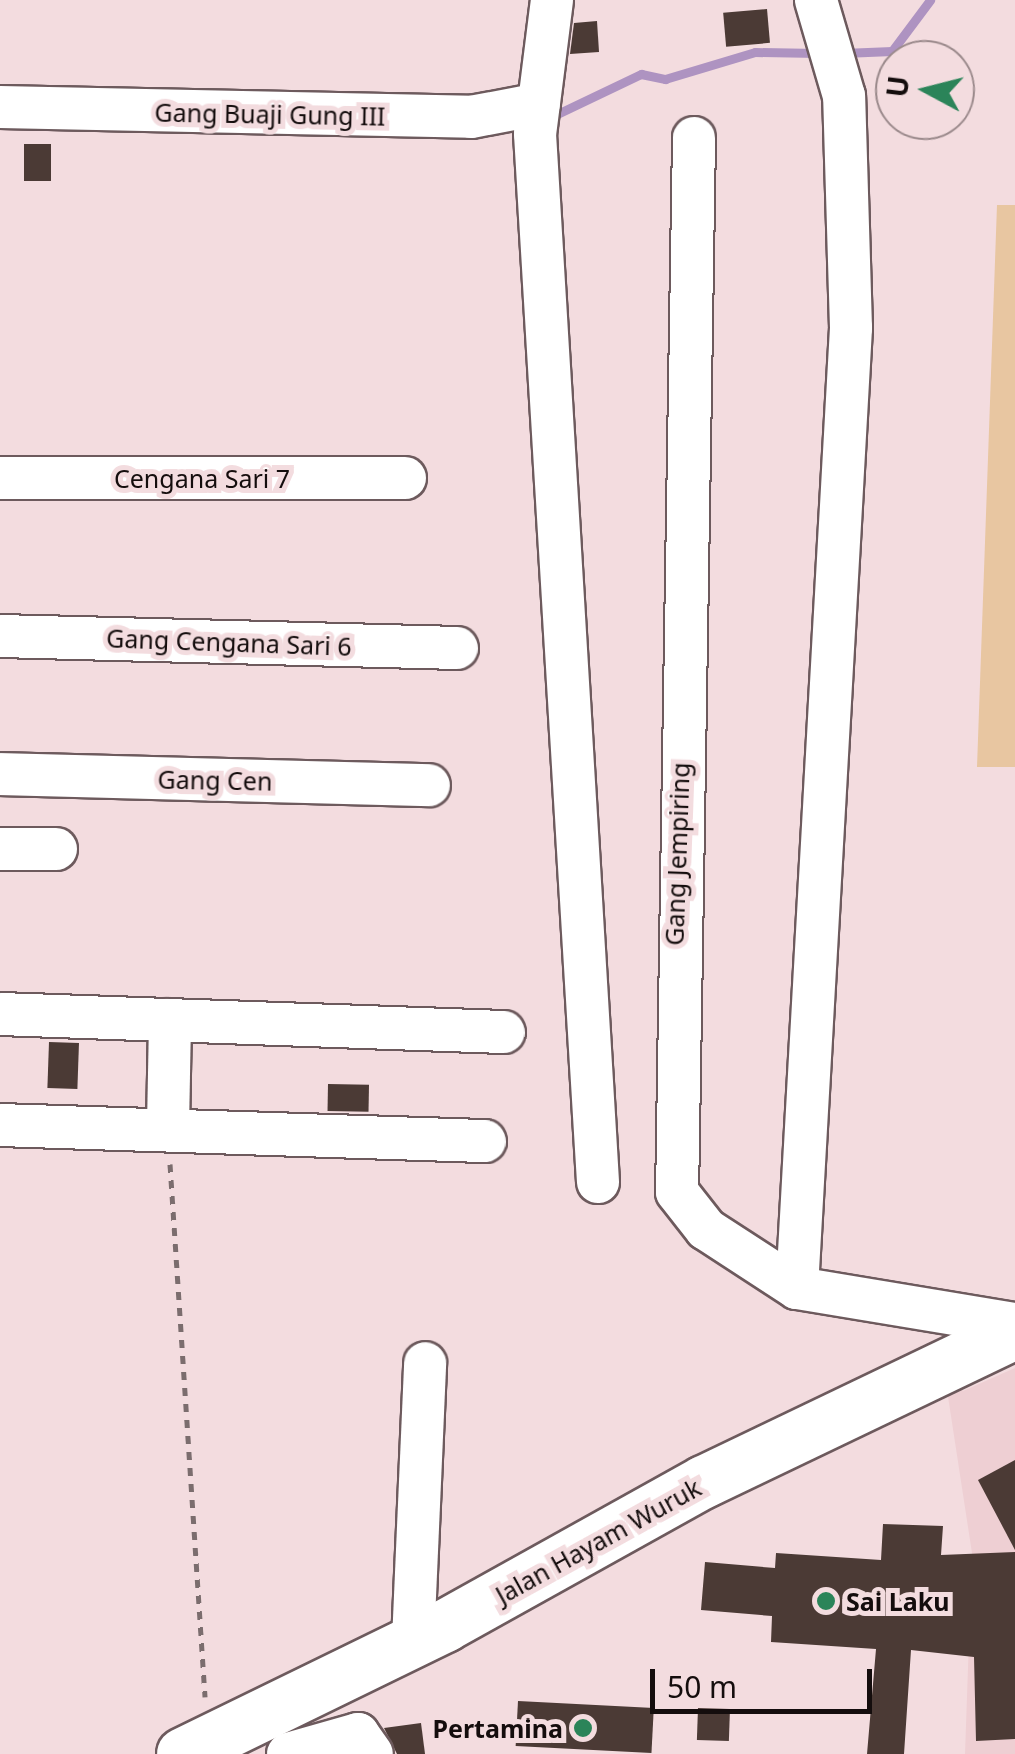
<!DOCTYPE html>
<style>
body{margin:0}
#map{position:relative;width:1015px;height:1754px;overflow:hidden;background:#f3dcdf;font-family:"Noto Sans",sans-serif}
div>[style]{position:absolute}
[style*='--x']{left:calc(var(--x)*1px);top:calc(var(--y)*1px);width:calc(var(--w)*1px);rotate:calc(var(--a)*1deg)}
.built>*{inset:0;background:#eecfd3}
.green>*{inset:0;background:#e8c6a1}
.stream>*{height:9px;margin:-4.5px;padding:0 4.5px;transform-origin:4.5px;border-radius:4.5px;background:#ae93c1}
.building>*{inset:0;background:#4b3a35;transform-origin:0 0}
.path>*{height:5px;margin-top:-2.5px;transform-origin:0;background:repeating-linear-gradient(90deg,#7b6d6e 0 8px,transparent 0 16px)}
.roads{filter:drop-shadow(2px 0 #6d5a5d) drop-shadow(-2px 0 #6d5a5d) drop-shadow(0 2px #6d5a5d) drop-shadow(0 -2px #6d5a5d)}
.minor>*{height:42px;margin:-21px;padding:0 21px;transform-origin:21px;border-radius:21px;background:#fff}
.major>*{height:52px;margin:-26px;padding:0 26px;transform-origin:26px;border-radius:26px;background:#fff}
.dots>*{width:28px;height:28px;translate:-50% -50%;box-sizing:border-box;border:5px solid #f3dcdf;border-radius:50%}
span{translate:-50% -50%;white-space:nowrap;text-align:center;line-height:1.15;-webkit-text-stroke:10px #f3dcdf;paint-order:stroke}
.street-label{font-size:25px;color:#140d0d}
.poi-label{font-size:25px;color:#140d0d;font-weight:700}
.left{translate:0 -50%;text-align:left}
.right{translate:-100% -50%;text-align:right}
.north{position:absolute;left:875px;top:40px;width:100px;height:100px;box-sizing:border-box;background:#f3dcdf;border:2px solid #9a898b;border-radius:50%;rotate:277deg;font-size:28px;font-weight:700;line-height:40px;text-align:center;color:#140d0d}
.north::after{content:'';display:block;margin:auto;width:35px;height:45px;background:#2b8459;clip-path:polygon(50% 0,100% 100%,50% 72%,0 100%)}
.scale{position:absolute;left:650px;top:1669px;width:222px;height:45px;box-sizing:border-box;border:5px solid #140d0d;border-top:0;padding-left:12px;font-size:30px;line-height:35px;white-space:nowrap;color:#140d0d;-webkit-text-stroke:8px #f3dcdf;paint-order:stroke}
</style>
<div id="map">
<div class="built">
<i style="clip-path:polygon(943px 1364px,963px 1391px,1015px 1368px,1015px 1754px,965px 1754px,972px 1553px)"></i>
</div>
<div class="green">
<i style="clip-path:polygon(997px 205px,1015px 205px,1015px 767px,977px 767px)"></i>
</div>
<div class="stream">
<i style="--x:843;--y:53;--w:49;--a:-2.3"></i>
<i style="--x:892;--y:51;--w:64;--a:-53.3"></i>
<i style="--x:553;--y:116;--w:98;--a:-25.5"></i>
<i style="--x:641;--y:74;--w:25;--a:12"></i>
<i style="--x:665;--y:79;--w:94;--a:-16.7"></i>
<i style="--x:755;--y:52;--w:63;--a:0.9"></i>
</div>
<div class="building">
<i style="left:767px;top:9px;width:34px;height:44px;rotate:85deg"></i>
<i style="clip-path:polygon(597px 21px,599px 52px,570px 54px,574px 23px)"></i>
<i style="left:24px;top:144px;width:27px;height:37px"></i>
<i style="left:49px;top:1042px;width:30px;height:46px;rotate:2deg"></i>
<i style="left:328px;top:1084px;width:41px;height:27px;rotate:1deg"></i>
<i style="clip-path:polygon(1015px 1460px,1015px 1550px,978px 1480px)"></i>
<i style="clip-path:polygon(883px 1524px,943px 1526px,941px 1555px,1015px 1552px,1015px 1739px,976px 1741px,974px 1657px,911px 1650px,904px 1754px,867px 1754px,876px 1649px,771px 1642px,772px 1616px,701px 1610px,705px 1562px,775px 1568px,776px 1553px,881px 1560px)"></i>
<i style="left:518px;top:1701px;width:136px;height:45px;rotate:3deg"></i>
<i style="left:698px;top:1708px;width:32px;height:32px;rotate:2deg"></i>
<i style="clip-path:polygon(421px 1723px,425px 1754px,397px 1754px,384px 1728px)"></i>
</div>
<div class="path">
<i style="--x:170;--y:1164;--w:534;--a:86.24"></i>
</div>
<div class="roads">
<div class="minor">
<i style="--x:552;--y:0;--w:135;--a:97.2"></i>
<i style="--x:535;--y:134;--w:1050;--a:86.56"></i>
<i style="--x:0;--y:107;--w:471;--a:1.2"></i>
<i style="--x:471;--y:117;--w:69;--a:-10.8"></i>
<i style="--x:694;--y:138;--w:1054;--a:90.92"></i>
<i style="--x:677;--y:1192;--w:47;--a:51.9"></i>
<i style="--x:706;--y:1229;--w:108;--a:33"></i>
<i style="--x:797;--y:1288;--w:221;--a:9.4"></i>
<i style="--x:0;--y:478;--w:405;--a:0"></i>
<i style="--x:0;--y:636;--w:457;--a:1.5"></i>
<i style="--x:0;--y:774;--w:429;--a:1.5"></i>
<i style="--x:0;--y:849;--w:56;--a:0"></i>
<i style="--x:0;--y:1014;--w:504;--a:2.05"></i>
<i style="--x:0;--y:1125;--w:485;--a:1.9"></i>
<i style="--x:168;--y:1126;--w:106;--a:-88.9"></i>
<i style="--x:797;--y:1288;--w:962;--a:-86.78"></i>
<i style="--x:851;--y:328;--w:232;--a:-91.7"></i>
<i style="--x:844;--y:96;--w:100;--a:-106.3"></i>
<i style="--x:413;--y:1642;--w:279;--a:-87.5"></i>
<i style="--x:288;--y:1754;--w:73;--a:-15.9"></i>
<i style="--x:358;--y:1734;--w:24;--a:55"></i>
</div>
<div class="major">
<i style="--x:183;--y:1754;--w:292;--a:-26"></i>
<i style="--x:445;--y:1626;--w:296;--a:-29.1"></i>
<i style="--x:704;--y:1482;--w:345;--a:-25.6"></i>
</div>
</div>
<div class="dots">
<i style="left:826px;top:1601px;background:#2b8459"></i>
<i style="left:583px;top:1728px;background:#2b8459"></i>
</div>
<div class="street-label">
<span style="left:270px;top:114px;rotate:1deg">Gang Buaji Gung III</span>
<span style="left:202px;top:478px">Cengana Sari 7</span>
<span style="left:229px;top:642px;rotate:2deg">Gang Cengana Sari 6</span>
<span style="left:215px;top:780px;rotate:1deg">Gang Cen</span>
<span style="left:677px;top:854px;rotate:-88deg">Gang Jempiring</span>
<span style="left:598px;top:1541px;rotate:-29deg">Jalan Hayam Wuruk</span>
</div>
<div class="poi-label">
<span class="left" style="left:846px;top:1601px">Sai Laku</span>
<span class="right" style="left:563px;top:1728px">Pertamina</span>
</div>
<div class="north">U</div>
<div class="scale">50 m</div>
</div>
